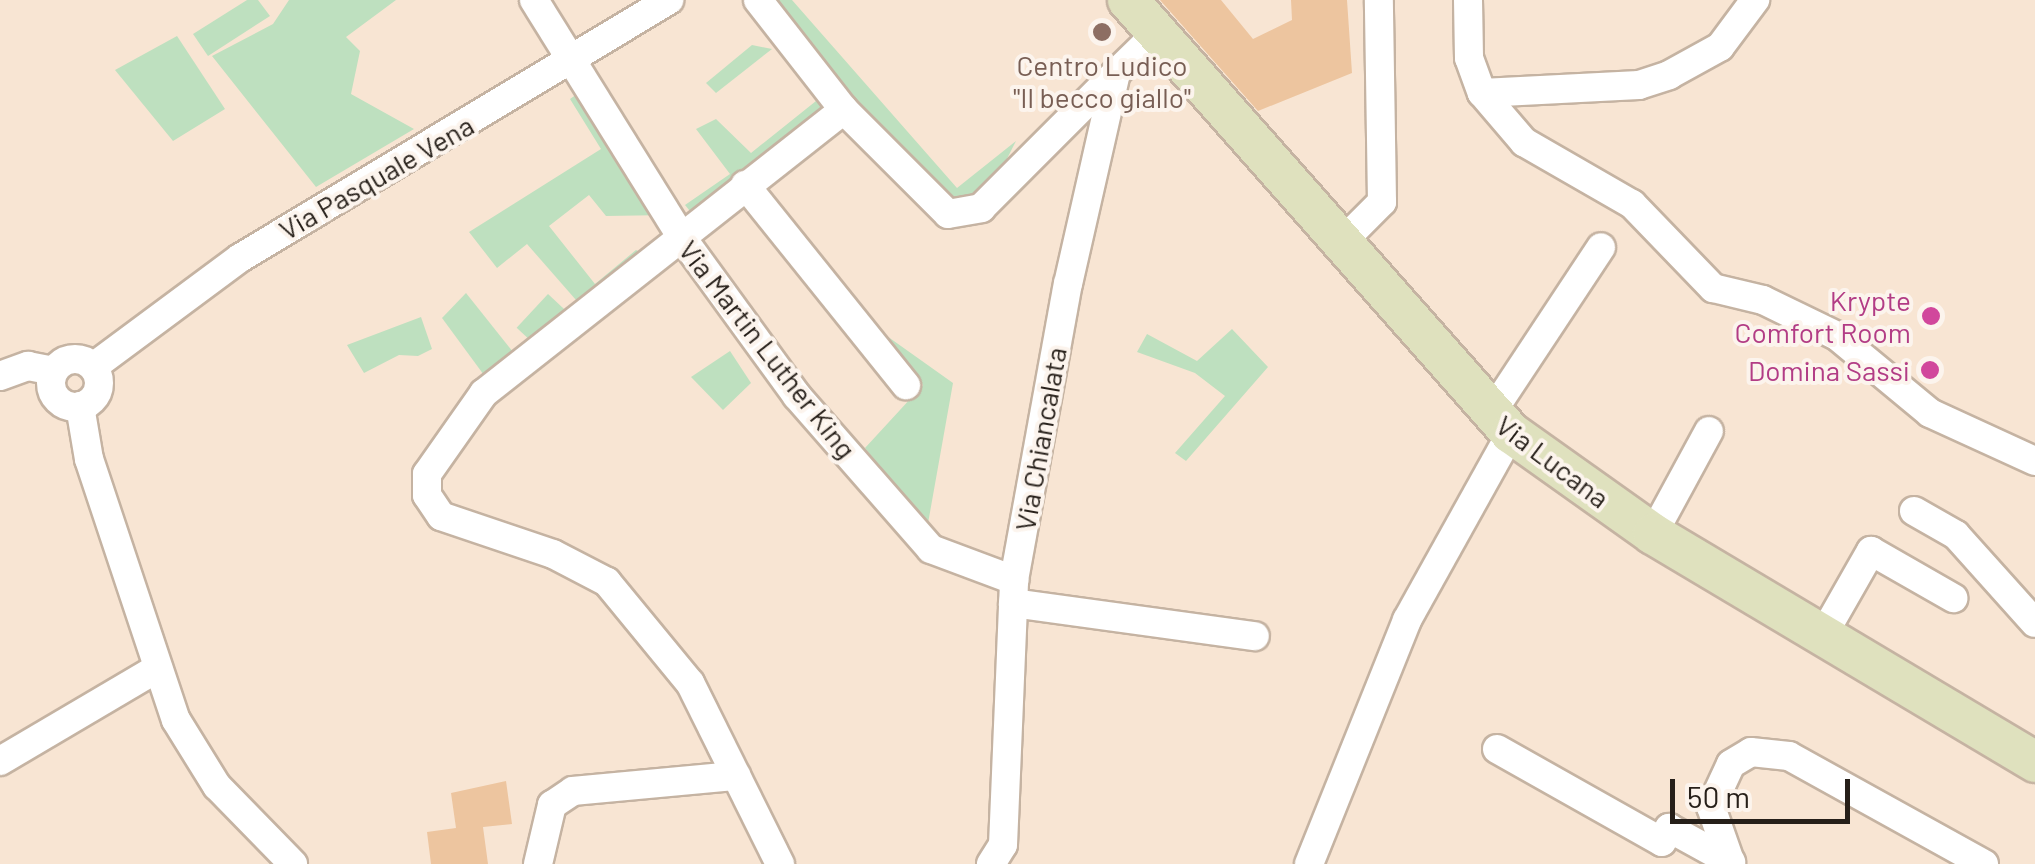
<!DOCTYPE html>
<style>
body{margin:0}
#map{position:relative;width:2035px;height:864px;overflow:hidden;background:#f8e5d3;font-family:Barlow,sans-serif}
div>[style]{position:absolute}
[style*='--x']{left:calc(var(--x)*1px);top:calc(var(--y)*1px);width:calc(var(--w)*1px);rotate:calc(var(--a)*1deg)}
.green>*{inset:0;background:#bee0bf;transform-origin:0 0}
.building>*{inset:0;background:#edc59f}
.roads{filter:drop-shadow(2px 0 #c5b3a2) drop-shadow(-2px 0 #c5b3a2) drop-shadow(0 2px #c5b3a2) drop-shadow(0 -2px #c5b3a2)}
.street>*{height:28px;margin:-14px;padding:0 14px;transform-origin:14px;border-radius:14px;background:#fff}
.street>.ring{margin:-14px;padding:0;box-sizing:content-box;background:none;border:28px solid #fff;border-radius:50%}
.secondary>*{height:40px;margin:-20px;padding:0 20px;transform-origin:20px;border-radius:20px;background:#dfe1be}
.dots>*{width:28px;height:28px;translate:-50% -50%;box-sizing:border-box;border:5px solid #fcf4ed;border-radius:50%}
span{translate:-50% -50%;white-space:nowrap;text-align:center;line-height:1.15;-webkit-text-stroke:8px #fcf4ed;paint-order:stroke}
.education-label{font-size:28px;color:#785e54}
.street-label{font-size:28px;color:#261f19}
.hotel-label{font-size:28px;color:#b23c85}
.right{translate:-100% -50%;text-align:right}
.scale{position:absolute;left:1670px;top:779px;width:180px;height:45px;box-sizing:border-box;border:5px solid #261f19;border-top:0;padding-left:12px;font-size:30px;line-height:35px;white-space:nowrap;color:#261f19;-webkit-text-stroke:8px #fcf4ed;paint-order:stroke}
</style>
<div id="map">
<div class="green">
<i style="clip-path:polygon(247px 0,258px 0,270px 16px,208px 56px,193px 34px)"></i>
<i style="clip-path:polygon(289px 0,396px 0,346px 37px,360px 51px,351px 94px,414px 129px,316px 187px,212px 56px,273px 24px)"></i>
<i style="clip-path:polygon(772px 0,792px 0,957px 188px,1016px 141px,990px 192px,959px 203px,940px 198px)"></i>
<i style="clip-path:polygon(177px 36px,225px 109px,173px 141px,115px 70px)"></i>
<i style="clip-path:polygon(752px 45px,772px 49px,716px 93px,706px 83px)"></i>
<i style="clip-path:polygon(590px 85px,668px 215px,606px 216px,589px 195px,549px 226px,595px 284px,636px 250px,650px 257px,583px 308px,527px 244px,497px 268px,469px 232px,601px 149px,570px 99px)"></i>
<i style="clip-path:polygon(816px 101px,834px 117px,698px 221px,685px 205px,730px 174px,696px 129px,716px 119px,751px 153px)"></i>
<i style="clip-path:polygon(466px 293px,521px 362px,492px 386px,442px 318px)"></i>
<i style="left:548px;top:294px;width:34px;height:46px;rotate:43deg"></i>
<i style="clip-path:polygon(421px 317px,432px 349px,418px 356px,399px 355px,364px 373px,347px 345px)"></i>
<i style="clip-path:polygon(877px 329px,953px 383px,927px 529px,865px 448px,923px 385px)"></i>
<i style="clip-path:polygon(1232px 329px,1268px 367px,1186px 461px,1175px 453px,1225px 396px,1195px 373px,1137px 352px,1147px 334px,1197px 361px)"></i>
<i style="clip-path:polygon(730px 351px,751px 383px,723px 410px,691px 377px)"></i>
</div>
<div class="building">
<i style="clip-path:polygon(1160px 0,1221px 0,1253px 39px,1292px 20px,1291px 0,1347px 0,1352px 73px,1258px 111px)"></i>
<i style="clip-path:polygon(506px 781px,512px 824px,483px 827px,488px 864px,431px 864px,427px 832px,456px 828px,451px 793px)"></i>
</div>
<div class="roads">
<div class="street">
<i style="--x:534;--y:0;--w:277;--a:58.1"></i>
<i style="--x:680;--y:235;--w:199;--a:54"></i>
<i style="--x:797;--y:396;--w:203;--a:48.8"></i>
<i style="--x:931;--y:549;--w:89;--a:20.5"></i>
<i style="--x:758;--y:0;--w:140;--a:52"></i>
<i style="--x:844;--y:110;--w:147;--a:45"></i>
<i style="--x:948;--y:214;--w:34;--a:-10"></i>
<i style="--x:981;--y:208;--w:190;--a:-45"></i>
<i style="--x:1468;--y:0;--w:58;--a:89"></i>
<i style="--x:1469;--y:58;--w:37;--a:70"></i>
<i style="--x:1482;--y:93;--w:65;--a:49.4"></i>
<i style="--x:1524;--y:142;--w:125;--a:29.9"></i>
<i style="--x:1632;--y:204;--w:117;--a:46"></i>
<i style="--x:1713;--y:288;--w:51;--a:13.5"></i>
<i style="--x:1763;--y:300;--w:82;--a:25.9"></i>
<i style="--x:1837;--y:336;--w:121;--a:39.6"></i>
<i style="--x:1930;--y:413;--w:115;--a:24.6"></i>
<i style="--x:1482;--y:93;--w:157;--a:-2.9"></i>
<i style="--x:1639;--y:85;--w:32;--a:-18"></i>
<i style="--x:1669;--y:75;--w:58;--a:-28.8"></i>
<i style="--x:1720;--y:47;--w:59;--a:-53.3"></i>
<i style="--x:745;--y:185;--w:257;--a:51.2"></i>
<i style="--x:1346;--y:238;--w:51;--a:-45"></i>
<i style="--x:1382;--y:202;--w:202;--a:-90.9"></i>
<i class="ring" style="left:51px;top:359px;width:20px;height:20px"></i>
<i style="--x:93;--y:367;--w:183;--a:-36.6"></i>
<i style="--x:240;--y:258;--w:501;--a:-31.02"></i>
<i style="--x:0;--y:376;--w:30;--a:-20"></i>
<i style="--x:28;--y:366;--w:25;--a:11"></i>
<i style="--x:80;--y:406;--w:54;--a:80.4"></i>
<i style="--x:89;--y:459;--w:275;--a:71.6"></i>
<i style="--x:176;--y:720;--w:78;--a:58.2"></i>
<i style="--x:217;--y:786;--w:109;--a:45.7"></i>
<i style="--x:1490;--y:415;--w:201;--a:-56.5"></i>
<i style="--x:1914;--y:511;--w:48;--a:29.7"></i>
<i style="--x:1956;--y:535;--w:118;--a:48.1"></i>
<i style="--x:1653;--y:534;--w:117;--a:-61.5"></i>
<i style="--x:1013;--y:603;--w:244;--a:7.8"></i>
<i style="--x:1823;--y:635;--w:97;--a:-60.3"></i>
<i style="--x:1871;--y:551;--w:95;--a:29.8"></i>
<i style="--x:1497;--y:749;--w:189;--a:29.4"></i>
<i style="--x:1662;--y:842;--w:16;--a:-63"></i>
<i style="--x:1669;--y:828;--w:71;--a:28.7"></i>
<i style="--x:0;--y:761;--w:183;--a:-30.5"></i>
<i style="--x:538;--y:864;--w:61;--a:-76.7"></i>
<i style="--x:552;--y:805;--w:25;--a:-34"></i>
<i style="--x:573;--y:791;--w:164;--a:-5.3"></i>
<i style="--x:780;--y:864;--w:202;--a:-116.4"></i>
<i style="--x:690;--y:683;--w:131;--a:-129.4"></i>
<i style="--x:607;--y:582;--w:61;--a:-152.6"></i>
<i style="--x:553;--y:554;--w:118;--a:-161.3"></i>
<i style="--x:441;--y:516;--w:25;--a:-124"></i>
<i style="--x:427;--y:495;--w:21;--a:-90"></i>
<i style="--x:427;--y:474;--w:99;--a:-54.9"></i>
<i style="--x:484;--y:393;--w:458;--a:-38.2"></i>
<i style="--x:991;--y:864;--w:22;--a:-58"></i>
<i style="--x:1003;--y:845;--w:265;--a:-87.6"></i>
<i style="--x:1014;--y:580;--w:301;--a:-79.7"></i>
<i style="--x:1068;--y:284;--w:216;--a:-77.2"></i>
<i style="--x:1116;--y:73;--w:57;--a:-44.3"></i>
<i style="--x:1309;--y:864;--w:263;--a:-68.1"></i>
<i style="--x:1407;--y:620;--w:214;--a:-60.9"></i>
<i style="--x:1731;--y:864;--w:60;--a:-109.3"></i>
<i style="--x:1711;--y:807;--w:47;--a:-65.1"></i>
<i style="--x:1731;--y:764;--w:23;--a:-31"></i>
<i style="--x:1751;--y:752;--w:38;--a:6"></i>
<i style="--x:1789;--y:756;--w:223;--a:29"></i>
</div>
<div class="secondary">
<i style="--x:1128;--y:0;--w:578;--a:48.51"></i>
<i style="--x:1511;--y:433;--w:174;--a:35.4"></i>
<i style="--x:1653;--y:534;--w:445;--a:30.8"></i>
</div>
</div>
<div class="dots">
<i style="left:1102px;top:32px;background:#8d6e63"></i>
<i style="left:1931px;top:316px;background:#d1479c"></i>
<i style="left:1930px;top:370px;background:#d1479c"></i>
</div>
<div class="education-label">
<span style="left:1102px;top:81px">Centro Ludico<br>"Il becco giallo"</span>
</div>
<div class="street-label">
<span style="left:376px;top:177px;rotate:-30deg">Via Pasquale Vena</span>
<span style="left:768px;top:349px;rotate:52deg">Via Martin Luther King</span>
<span style="left:1040px;top:439px;rotate:-80deg">Via Chiancalata</span>
<span style="left:1553px;top:461px;rotate:37deg">Via Lucana</span>
</div>
<div class="hotel-label">
<span class="right" style="left:1911px;top:316px">Krypte<br>Comfort Room</span>
<span class="right" style="left:1910px;top:370px">Domina Sassi</span>
</div>
<div class="scale">50 m</div>
</div>
